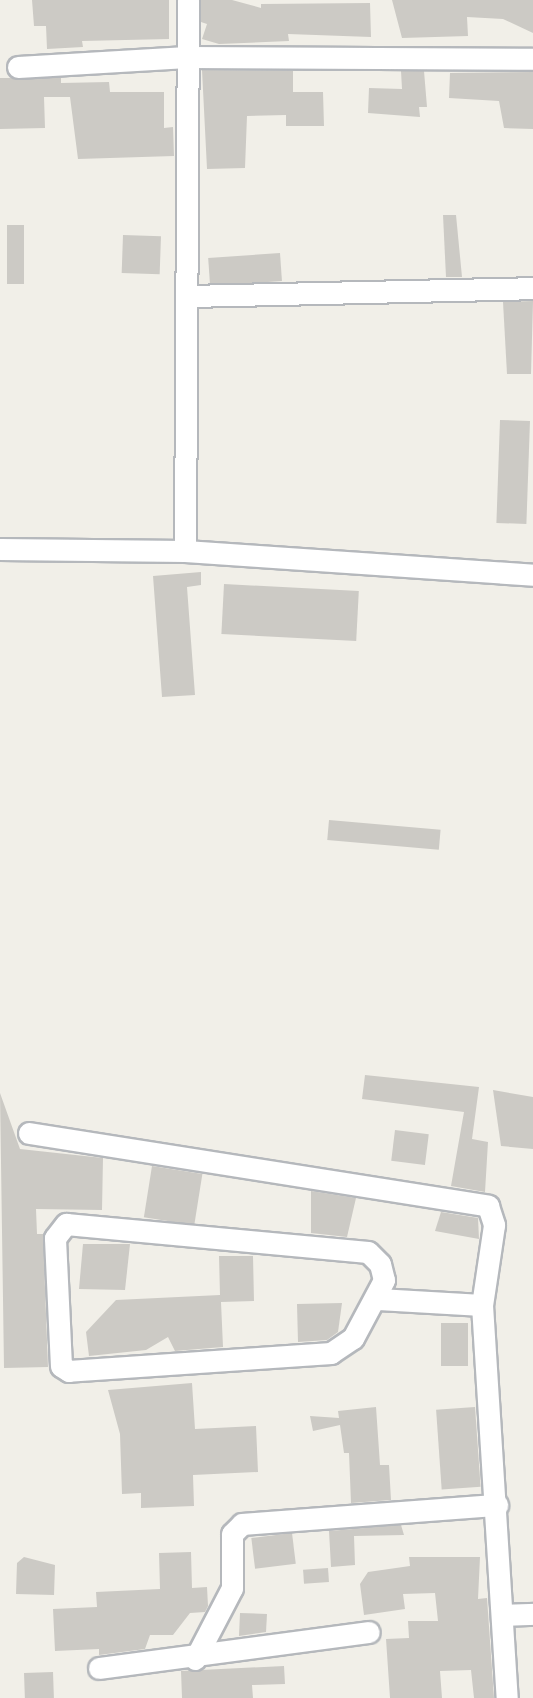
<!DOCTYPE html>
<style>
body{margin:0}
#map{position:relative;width:533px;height:1698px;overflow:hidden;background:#f1efe8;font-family:Jost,sans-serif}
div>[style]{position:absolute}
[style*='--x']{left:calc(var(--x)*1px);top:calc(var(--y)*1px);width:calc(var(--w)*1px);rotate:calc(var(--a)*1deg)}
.building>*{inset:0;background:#cccac5;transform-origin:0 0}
.roads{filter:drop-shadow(2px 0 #b5b8bc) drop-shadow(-2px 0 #b5b8bc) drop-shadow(0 2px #b5b8bc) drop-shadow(0 -2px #b5b8bc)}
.minor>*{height:21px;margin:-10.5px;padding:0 10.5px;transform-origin:10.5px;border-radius:10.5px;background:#fff}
span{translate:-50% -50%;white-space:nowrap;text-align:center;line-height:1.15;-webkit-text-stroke:7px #fff;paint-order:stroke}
</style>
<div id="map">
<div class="building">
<i style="clip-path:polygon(32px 0,169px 0,169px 39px,82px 41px,83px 47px,47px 49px,46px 26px,34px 26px)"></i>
<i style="clip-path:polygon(201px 0,232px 0,261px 8px,261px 4px,370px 3px,371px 37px,288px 34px,289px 41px,219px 44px,202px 39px,207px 24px,201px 22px)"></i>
<i style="clip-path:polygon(392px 0,533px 0,533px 33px,503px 19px,467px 17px,468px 36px,402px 38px)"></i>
<i style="clip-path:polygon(202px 70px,293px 71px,293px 92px,323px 92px,324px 126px,286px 126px,286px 115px,247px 116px,245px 168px,207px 169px)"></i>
<i style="clip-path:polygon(401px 71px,424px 71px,427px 107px,419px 107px,420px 117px,368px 113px,369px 88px,402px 89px)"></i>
<i style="clip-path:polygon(533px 72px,533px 129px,504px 128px,499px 101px,449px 98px,450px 73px)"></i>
<i style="clip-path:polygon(0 78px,61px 78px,61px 83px,109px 82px,110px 92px,164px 92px,164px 128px,173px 127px,174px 156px,78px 159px,70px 97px,44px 97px,45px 128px,0 129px)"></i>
<i style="clip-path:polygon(443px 215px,456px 215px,462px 277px,446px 277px)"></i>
<i style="left:7px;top:225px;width:17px;height:59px"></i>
<i style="left:123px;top:235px;width:38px;height:38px;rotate:2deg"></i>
<i style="left:280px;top:253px;width:28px;height:72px;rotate:86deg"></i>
<i style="clip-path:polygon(533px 301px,531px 374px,507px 374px,503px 302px)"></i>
<i style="left:500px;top:420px;width:30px;height:103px;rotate:2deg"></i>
<i style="clip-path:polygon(201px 572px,201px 585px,187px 587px,195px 695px,162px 697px,153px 576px)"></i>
<i style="left:224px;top:584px;width:135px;height:50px;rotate:3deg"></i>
<i style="left:329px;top:820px;width:112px;height:20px;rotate:5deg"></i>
<i style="clip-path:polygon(365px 1075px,479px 1087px,472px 1139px,488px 1142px,485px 1192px,451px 1186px,464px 1112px,362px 1099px)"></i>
<i style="clip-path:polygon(493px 1090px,533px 1097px,533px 1149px,501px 1146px)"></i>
<i style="clip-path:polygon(0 1093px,20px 1149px,103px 1158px,102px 1210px,36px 1209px,37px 1234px,43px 1234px,48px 1367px,4px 1368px)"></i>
<i style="left:395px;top:1130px;width:34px;height:31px;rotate:7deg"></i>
<i style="left:152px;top:1166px;width:51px;height:52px;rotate:9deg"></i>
<i style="clip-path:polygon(311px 1191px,356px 1198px,347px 1237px,311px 1233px)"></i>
<i style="clip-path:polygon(441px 1212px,478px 1218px,479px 1239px,435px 1231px)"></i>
<i style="clip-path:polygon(83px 1244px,130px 1244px,125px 1290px,79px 1289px)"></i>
<i style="clip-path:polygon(219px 1256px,253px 1256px,254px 1301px,221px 1302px,223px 1347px,175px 1351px,168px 1337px,146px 1350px,89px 1356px,86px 1332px,116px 1300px,220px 1295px)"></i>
<i style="clip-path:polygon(342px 1303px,338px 1332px,327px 1340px,298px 1342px,297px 1304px)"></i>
<i style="left:441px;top:1323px;width:27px;height:43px"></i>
<i style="clip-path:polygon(192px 1383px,195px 1429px,256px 1426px,258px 1472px,193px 1475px,194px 1506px,141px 1508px,141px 1493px,122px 1494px,120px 1434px,108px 1390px)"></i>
<i style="clip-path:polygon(376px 1407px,380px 1465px,389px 1465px,391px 1500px,351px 1503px,349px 1453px,344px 1453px,340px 1425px,313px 1431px,310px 1416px,339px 1418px,338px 1411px)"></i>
<i style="left:475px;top:1407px;width:80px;height:39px;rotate:86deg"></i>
<i style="clip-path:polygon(401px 1525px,404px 1535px,354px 1536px,355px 1565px,331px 1567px,329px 1531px)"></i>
<i style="left:292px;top:1533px;width:31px;height:41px;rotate:83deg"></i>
<i style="clip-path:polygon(191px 1552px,192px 1588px,207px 1587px,208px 1606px,205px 1612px,190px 1613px,173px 1635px,150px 1635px,145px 1649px,99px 1655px,99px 1649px,55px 1651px,53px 1609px,97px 1607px,96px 1592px,160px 1589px,159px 1553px)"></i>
<i style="clip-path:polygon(24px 1557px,55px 1565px,54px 1595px,16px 1594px,17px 1563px)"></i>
<i style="clip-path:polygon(409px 1557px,480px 1557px,478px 1599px,487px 1598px,494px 1698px,474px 1698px,471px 1670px,440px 1671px,442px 1698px,390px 1698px,386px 1639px,409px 1638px,408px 1621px,438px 1621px,435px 1593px,403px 1594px,405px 1609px,364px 1615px,360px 1584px,368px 1572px,410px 1566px)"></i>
<i style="left:328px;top:1568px;width:14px;height:25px;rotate:86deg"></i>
<i style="clip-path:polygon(240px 1613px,267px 1614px,266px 1632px,239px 1636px)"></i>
<i style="clip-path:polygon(284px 1666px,285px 1684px,252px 1685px,253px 1698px,182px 1698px,181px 1671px)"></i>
<i style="left:53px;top:1672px;width:26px;height:29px;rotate:88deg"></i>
</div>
<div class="roads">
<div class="minor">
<i style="--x:188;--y:0;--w:551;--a:90.31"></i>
<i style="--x:185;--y:551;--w:349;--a:3.9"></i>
<i style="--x:18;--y:67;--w:169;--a:-3.4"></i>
<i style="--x:187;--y:57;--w:346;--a:0.3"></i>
<i style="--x:188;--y:296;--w:345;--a:-1.3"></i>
<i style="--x:0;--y:549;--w:185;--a:0.6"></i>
<i style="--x:29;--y:1133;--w:465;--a:9"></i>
<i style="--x:488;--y:1206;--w:20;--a:72"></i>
<i style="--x:494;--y:1225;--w:81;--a:98.5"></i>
<i style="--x:482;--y:1305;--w:394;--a:86.4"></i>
<i style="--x:66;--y:1224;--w:303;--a:5.3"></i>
<i style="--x:368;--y:1252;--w:17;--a:45"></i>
<i style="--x:380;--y:1264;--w:16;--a:76"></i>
<i style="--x:384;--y:1280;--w:66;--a:118.1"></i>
<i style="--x:353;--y:1338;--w:27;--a:146"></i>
<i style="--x:331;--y:1353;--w:263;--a:176.1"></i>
<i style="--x:69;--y:1371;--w:9;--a:-148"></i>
<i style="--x:61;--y:1366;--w:128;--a:-92.7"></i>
<i style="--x:55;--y:1238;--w:18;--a:-52"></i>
<i style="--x:378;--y:1299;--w:104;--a:3.3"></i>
<i style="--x:503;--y:1615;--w:30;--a:-2"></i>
<i style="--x:195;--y:1659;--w:80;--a:-62.5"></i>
<i style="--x:232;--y:1588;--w:54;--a:-90"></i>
<i style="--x:232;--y:1534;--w:14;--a:-45"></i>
<i style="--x:242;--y:1524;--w:256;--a:-4.3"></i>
<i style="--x:99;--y:1668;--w:272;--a:-7.6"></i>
</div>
</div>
</div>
